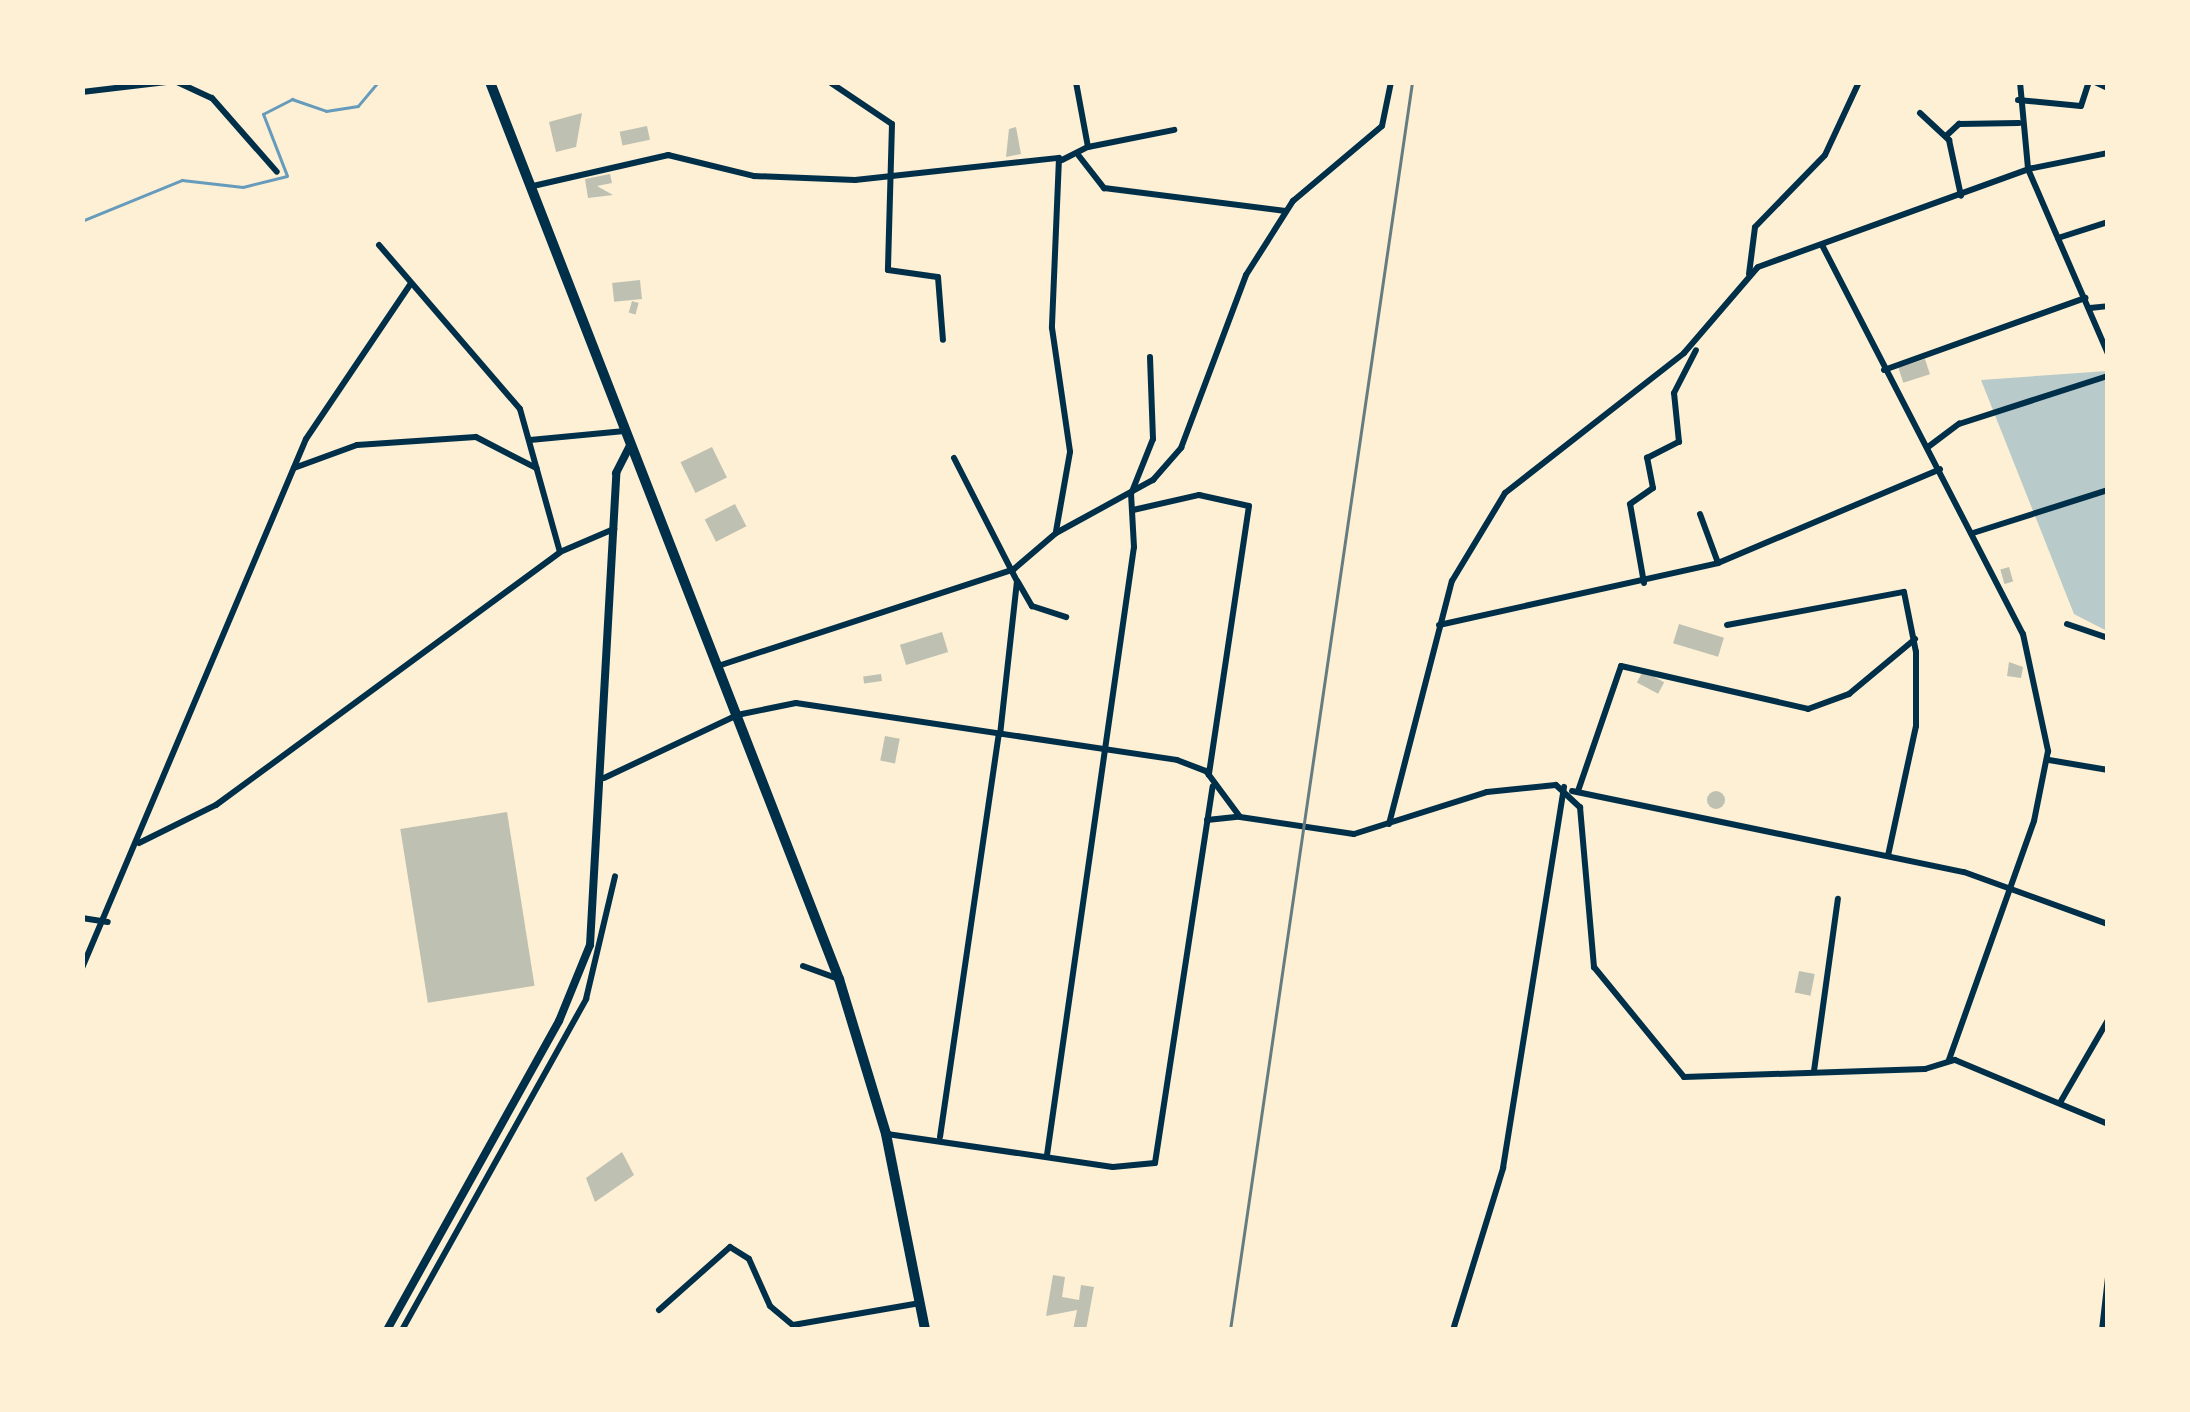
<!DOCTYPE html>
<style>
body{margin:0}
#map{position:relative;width:2190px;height:1412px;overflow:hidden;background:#fdf0d5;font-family:"Roboto Condensed",sans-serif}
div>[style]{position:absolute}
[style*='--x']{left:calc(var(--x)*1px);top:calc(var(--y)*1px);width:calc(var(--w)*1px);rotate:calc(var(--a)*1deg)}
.green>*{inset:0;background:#b9caca}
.stream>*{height:2.5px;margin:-1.25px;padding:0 1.25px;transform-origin:1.25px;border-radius:1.25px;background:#669bbc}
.building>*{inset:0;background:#bec0b2;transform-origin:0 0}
.round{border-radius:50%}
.minor>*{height:6px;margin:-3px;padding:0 3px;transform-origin:3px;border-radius:3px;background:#003049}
.tertiary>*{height:8px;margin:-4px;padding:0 4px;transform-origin:4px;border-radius:4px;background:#003049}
.trunk>*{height:10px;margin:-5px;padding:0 5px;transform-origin:5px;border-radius:5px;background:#003049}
.rail>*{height:2.5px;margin:-1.25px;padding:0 1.25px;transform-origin:1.25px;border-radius:1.25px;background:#657d81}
span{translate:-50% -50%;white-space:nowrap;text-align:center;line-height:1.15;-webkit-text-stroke:9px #fdf0d5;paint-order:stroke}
.frame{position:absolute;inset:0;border:85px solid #fdf0d5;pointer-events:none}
</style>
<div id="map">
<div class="green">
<i style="clip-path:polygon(2107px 371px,2107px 631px,2074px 614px,1981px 380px)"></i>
</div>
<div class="stream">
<i style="--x:82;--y:221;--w:108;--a:-22.3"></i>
<i style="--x:182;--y:180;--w:61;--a:6.5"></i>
<i style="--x:243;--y:187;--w:45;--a:-14"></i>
<i style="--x:287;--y:176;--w:66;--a:-111.2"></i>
<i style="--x:263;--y:114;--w:33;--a:-27"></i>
<i style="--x:292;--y:99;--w:36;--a:19"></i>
<i style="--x:326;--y:111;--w:32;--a:-9"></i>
<i style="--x:358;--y:106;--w:31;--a:-50"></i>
</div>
<div class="building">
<i style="clip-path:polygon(582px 113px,576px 147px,556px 152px,549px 122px)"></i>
<i style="left:647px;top:126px;width:14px;height:28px;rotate:78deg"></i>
<i style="clip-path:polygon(1016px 127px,1021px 154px,1006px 157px,1009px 129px)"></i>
<i style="clip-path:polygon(610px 174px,612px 183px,597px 186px,613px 195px,588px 198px,585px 179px)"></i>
<i style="left:640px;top:280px;width:19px;height:28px;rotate:84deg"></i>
<i style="left:632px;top:301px;width:7px;height:12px;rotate:16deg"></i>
<i style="left:1925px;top:359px;width:16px;height:28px;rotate:72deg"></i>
<i style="left:712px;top:447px;width:34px;height:35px;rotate:64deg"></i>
<i style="left:735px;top:504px;width:25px;height:34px;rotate:63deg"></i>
<i style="left:2009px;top:567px;width:15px;height:9px;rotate:74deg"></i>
<i style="left:1679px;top:624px;width:47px;height:20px;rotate:17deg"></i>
<i style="left:942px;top:632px;width:21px;height:44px;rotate:73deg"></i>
<i style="clip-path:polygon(2009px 662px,2023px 667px,2021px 678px,2007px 676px)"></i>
<i style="left:1643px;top:671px;width:24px;height:13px;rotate:28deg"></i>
<i style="left:881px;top:674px;width:7px;height:18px;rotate:82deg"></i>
<i style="left:885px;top:736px;width:15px;height:25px;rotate:11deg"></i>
<i class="round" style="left:1707px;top:791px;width:18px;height:18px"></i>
<i style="left:507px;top:812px;width:176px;height:108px;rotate:81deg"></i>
<i style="left:1799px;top:971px;width:16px;height:22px;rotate:11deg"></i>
<i style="clip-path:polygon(622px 1152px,634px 1175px,595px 1202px,586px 1178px)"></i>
<i style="clip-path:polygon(1053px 1275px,1065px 1277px,1062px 1297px,1079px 1300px,1081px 1285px,1094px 1287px,1086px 1330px,1073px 1330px,1077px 1310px,1046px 1316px)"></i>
</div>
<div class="minor">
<i style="--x:177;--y:82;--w:38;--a:25"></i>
<i style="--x:212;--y:98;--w:98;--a:48.7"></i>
<i style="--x:2020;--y:82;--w:87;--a:84.7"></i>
<i style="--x:2028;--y:169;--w:202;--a:66.6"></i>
<i style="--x:2095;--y:82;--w:14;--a:25"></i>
<i style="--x:831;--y:83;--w:73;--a:33.9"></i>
<i style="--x:892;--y:124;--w:146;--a:91.6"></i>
<i style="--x:888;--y:270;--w:50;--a:8"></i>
<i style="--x:938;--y:277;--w:63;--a:85.5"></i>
<i style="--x:82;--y:92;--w:85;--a:-6.8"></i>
<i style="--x:2018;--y:100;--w:63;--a:5.4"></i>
<i style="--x:2081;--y:106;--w:25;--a:-72"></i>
<i style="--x:1920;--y:113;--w:40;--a:43"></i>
<i style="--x:1949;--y:140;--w:57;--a:77.9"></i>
<i style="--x:1946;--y:136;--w:18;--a:-43"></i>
<i style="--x:1959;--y:124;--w:60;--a:-1"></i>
<i style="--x:1088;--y:147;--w:88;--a:-11.2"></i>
<i style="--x:1079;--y:156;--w:41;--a:52"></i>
<i style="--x:1104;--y:188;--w:183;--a:7.2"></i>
<i style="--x:1062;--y:160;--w:29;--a:-27"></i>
<i style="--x:1088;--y:147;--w:66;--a:-100.5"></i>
<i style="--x:533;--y:186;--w:139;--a:-12.9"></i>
<i style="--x:668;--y:155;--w:89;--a:13.7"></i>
<i style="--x:754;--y:176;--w:101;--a:2.3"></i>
<i style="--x:855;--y:180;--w:205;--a:-6.2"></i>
<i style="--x:1059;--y:158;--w:170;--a:92.4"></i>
<i style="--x:1052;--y:328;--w:125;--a:81.7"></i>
<i style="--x:1070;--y:452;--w:80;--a:100"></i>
<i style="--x:2058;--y:238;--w:52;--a:-17.7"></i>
<i style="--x:379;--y:245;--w:216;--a:49.3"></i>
<i style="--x:520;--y:409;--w:148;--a:74.4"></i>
<i style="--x:1822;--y:245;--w:438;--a:62.7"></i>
<i style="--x:2023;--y:634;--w:120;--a:77.9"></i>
<i style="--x:2048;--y:751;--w:71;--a:101.3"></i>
<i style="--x:2034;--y:821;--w:254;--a:109.6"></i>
<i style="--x:1749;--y:274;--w:47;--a:-82.7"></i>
<i style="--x:1755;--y:227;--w:100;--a:-45.8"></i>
<i style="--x:1825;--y:155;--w:81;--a:-65"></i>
<i style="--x:2090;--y:308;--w:18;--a:-6"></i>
<i style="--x:1884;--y:370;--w:214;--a:-19.7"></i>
<i style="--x:530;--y:440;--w:95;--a:-5.4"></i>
<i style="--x:1928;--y:447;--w:39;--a:-37"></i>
<i style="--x:1959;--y:424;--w:157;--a:-17.9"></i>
<i style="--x:954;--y:458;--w:138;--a:62.9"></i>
<i style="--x:1017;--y:581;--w:154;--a:96.3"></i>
<i style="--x:294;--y:468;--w:67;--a:-20.1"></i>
<i style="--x:357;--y:445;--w:119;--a:-3.8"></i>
<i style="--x:476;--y:437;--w:68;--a:27.3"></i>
<i style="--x:1133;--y:510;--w:68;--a:-12.8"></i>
<i style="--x:1199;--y:495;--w:51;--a:12.4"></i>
<i style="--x:1249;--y:506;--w:272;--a:98.5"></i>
<i style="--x:1700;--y:514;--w:52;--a:69.8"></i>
<i style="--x:1973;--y:533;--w:142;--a:-17.7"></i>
<i style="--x:1018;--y:582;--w:28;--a:60"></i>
<i style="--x:1032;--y:606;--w:36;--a:18"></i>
<i style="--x:1644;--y:583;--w:80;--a:-100"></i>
<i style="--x:1630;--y:504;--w:28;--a:-35"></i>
<i style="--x:1653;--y:488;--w:31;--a:-101"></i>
<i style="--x:1647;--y:458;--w:36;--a:-27"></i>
<i style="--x:1679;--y:442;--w:49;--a:-95.8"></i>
<i style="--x:1674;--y:393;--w:48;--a:-62.9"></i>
<i style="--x:2067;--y:624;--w:43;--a:18.9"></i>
<i style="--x:1439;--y:625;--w:286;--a:-12.5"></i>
<i style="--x:1718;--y:563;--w:241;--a:-22.9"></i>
<i style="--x:1727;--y:625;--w:180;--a:-10.6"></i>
<i style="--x:1904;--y:592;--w:61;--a:78.7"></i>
<i style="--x:1916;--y:652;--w:74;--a:90"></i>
<i style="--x:1916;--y:726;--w:132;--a:102.2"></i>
<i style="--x:718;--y:666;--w:311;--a:-18.1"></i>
<i style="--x:1014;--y:569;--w:55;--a:-40.6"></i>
<i style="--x:1056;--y:533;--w:111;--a:-28.7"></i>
<i style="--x:1153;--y:480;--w:43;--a:-48.8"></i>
<i style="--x:1181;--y:448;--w:185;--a:-69.4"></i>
<i style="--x:1246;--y:275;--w:88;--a:-57.6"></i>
<i style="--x:1293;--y:201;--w:116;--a:-40.1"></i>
<i style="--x:1382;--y:126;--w:45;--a:-78.4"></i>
<i style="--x:2049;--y:760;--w:60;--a:9.6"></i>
<i style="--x:604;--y:778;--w:147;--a:-25.3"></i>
<i style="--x:737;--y:715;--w:60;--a:-11.5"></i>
<i style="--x:796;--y:703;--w:385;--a:8.5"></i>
<i style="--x:1177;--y:760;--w:31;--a:21"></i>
<i style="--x:1206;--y:771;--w:57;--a:53.5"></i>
<i style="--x:1240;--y:817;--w:115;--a:8.5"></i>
<i style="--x:1354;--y:834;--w:139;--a:-17.5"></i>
<i style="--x:1487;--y:792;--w:69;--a:-5.8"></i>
<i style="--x:1556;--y:785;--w:33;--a:43"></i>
<i style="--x:1580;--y:807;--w:161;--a:85"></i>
<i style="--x:1594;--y:967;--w:142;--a:50.7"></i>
<i style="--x:1684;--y:1077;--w:241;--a:-1.9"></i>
<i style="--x:1925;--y:1069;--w:31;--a:-17"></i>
<i style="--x:1955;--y:1060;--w:166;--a:22.7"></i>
<i style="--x:1572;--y:791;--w:400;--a:11.7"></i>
<i style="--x:1964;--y:872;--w:153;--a:19.9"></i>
<i style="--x:1578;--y:791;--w:132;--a:-71"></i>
<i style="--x:1621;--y:666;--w:192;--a:12.9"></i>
<i style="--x:1808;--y:709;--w:44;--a:-20.1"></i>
<i style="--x:1849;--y:694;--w:86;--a:-39.8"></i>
<i style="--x:1207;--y:820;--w:31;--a:-6"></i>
<i style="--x:1389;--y:824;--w:251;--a:-75.5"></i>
<i style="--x:1452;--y:581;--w:103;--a:-58.9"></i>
<i style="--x:1505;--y:493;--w:227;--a:-38"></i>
<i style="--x:1684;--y:353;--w:113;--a:-49.3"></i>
<i style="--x:1758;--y:267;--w:287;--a:-19.9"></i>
<i style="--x:2028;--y:169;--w:82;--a:-11.3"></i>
<i style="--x:139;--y:843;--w:86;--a:-26.3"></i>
<i style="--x:216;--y:805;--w:427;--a:-36.3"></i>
<i style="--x:560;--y:552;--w:59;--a:-23.1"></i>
<i style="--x:82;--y:918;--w:26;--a:9"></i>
<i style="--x:803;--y:966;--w:37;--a:20"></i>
<i style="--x:82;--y:968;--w:574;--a:-67.05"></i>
<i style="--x:306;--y:439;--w:186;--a:-56"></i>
<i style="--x:1814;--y:1071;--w:174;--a:-82.1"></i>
<i style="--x:2061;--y:1101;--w:94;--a:-59.9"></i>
<i style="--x:887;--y:1134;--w:228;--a:8.3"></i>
<i style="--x:1113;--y:1167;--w:42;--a:-5.4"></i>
<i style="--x:1155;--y:1163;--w:381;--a:-81.3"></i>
<i style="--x:940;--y:1137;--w:407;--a:-81.7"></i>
<i style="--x:1047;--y:1155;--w:614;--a:-81.86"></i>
<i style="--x:1134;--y:547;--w:53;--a:-93.2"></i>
<i style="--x:1131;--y:494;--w:59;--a:-68.2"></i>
<i style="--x:1153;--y:439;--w:82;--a:-92.1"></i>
<i style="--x:659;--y:1310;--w:95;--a:-41.6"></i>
<i style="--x:730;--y:1247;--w:22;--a:32"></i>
<i style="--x:749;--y:1259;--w:51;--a:65.9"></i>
<i style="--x:770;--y:1306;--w:30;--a:40"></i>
<i style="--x:793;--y:1325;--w:129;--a:-9.8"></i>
<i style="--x:402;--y:1330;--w:379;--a:-60.9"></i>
<i style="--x:586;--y:999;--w:126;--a:-76.7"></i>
<i style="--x:1453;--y:1330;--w:170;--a:-72.8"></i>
<i style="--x:1503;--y:1168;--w:386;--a:-80.9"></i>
<i style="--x:2102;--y:1330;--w:53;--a:-83.5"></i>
</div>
<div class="tertiary">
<i style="--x:387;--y:1330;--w:354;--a:-60.9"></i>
<i style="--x:559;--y:1021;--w:82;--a:-67.8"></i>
<i style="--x:590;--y:945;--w:473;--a:-86.8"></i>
<i style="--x:616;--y:473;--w:33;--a:-63"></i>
</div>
<div class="trunk">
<i style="--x:490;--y:82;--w:963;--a:68.74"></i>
<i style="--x:839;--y:979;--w:162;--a:73.1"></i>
<i style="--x:886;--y:1134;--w:200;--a:78.7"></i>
</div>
<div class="rail">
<i style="--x:1230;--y:1330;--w:1261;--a:-81.7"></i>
</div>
<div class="frame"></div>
</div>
